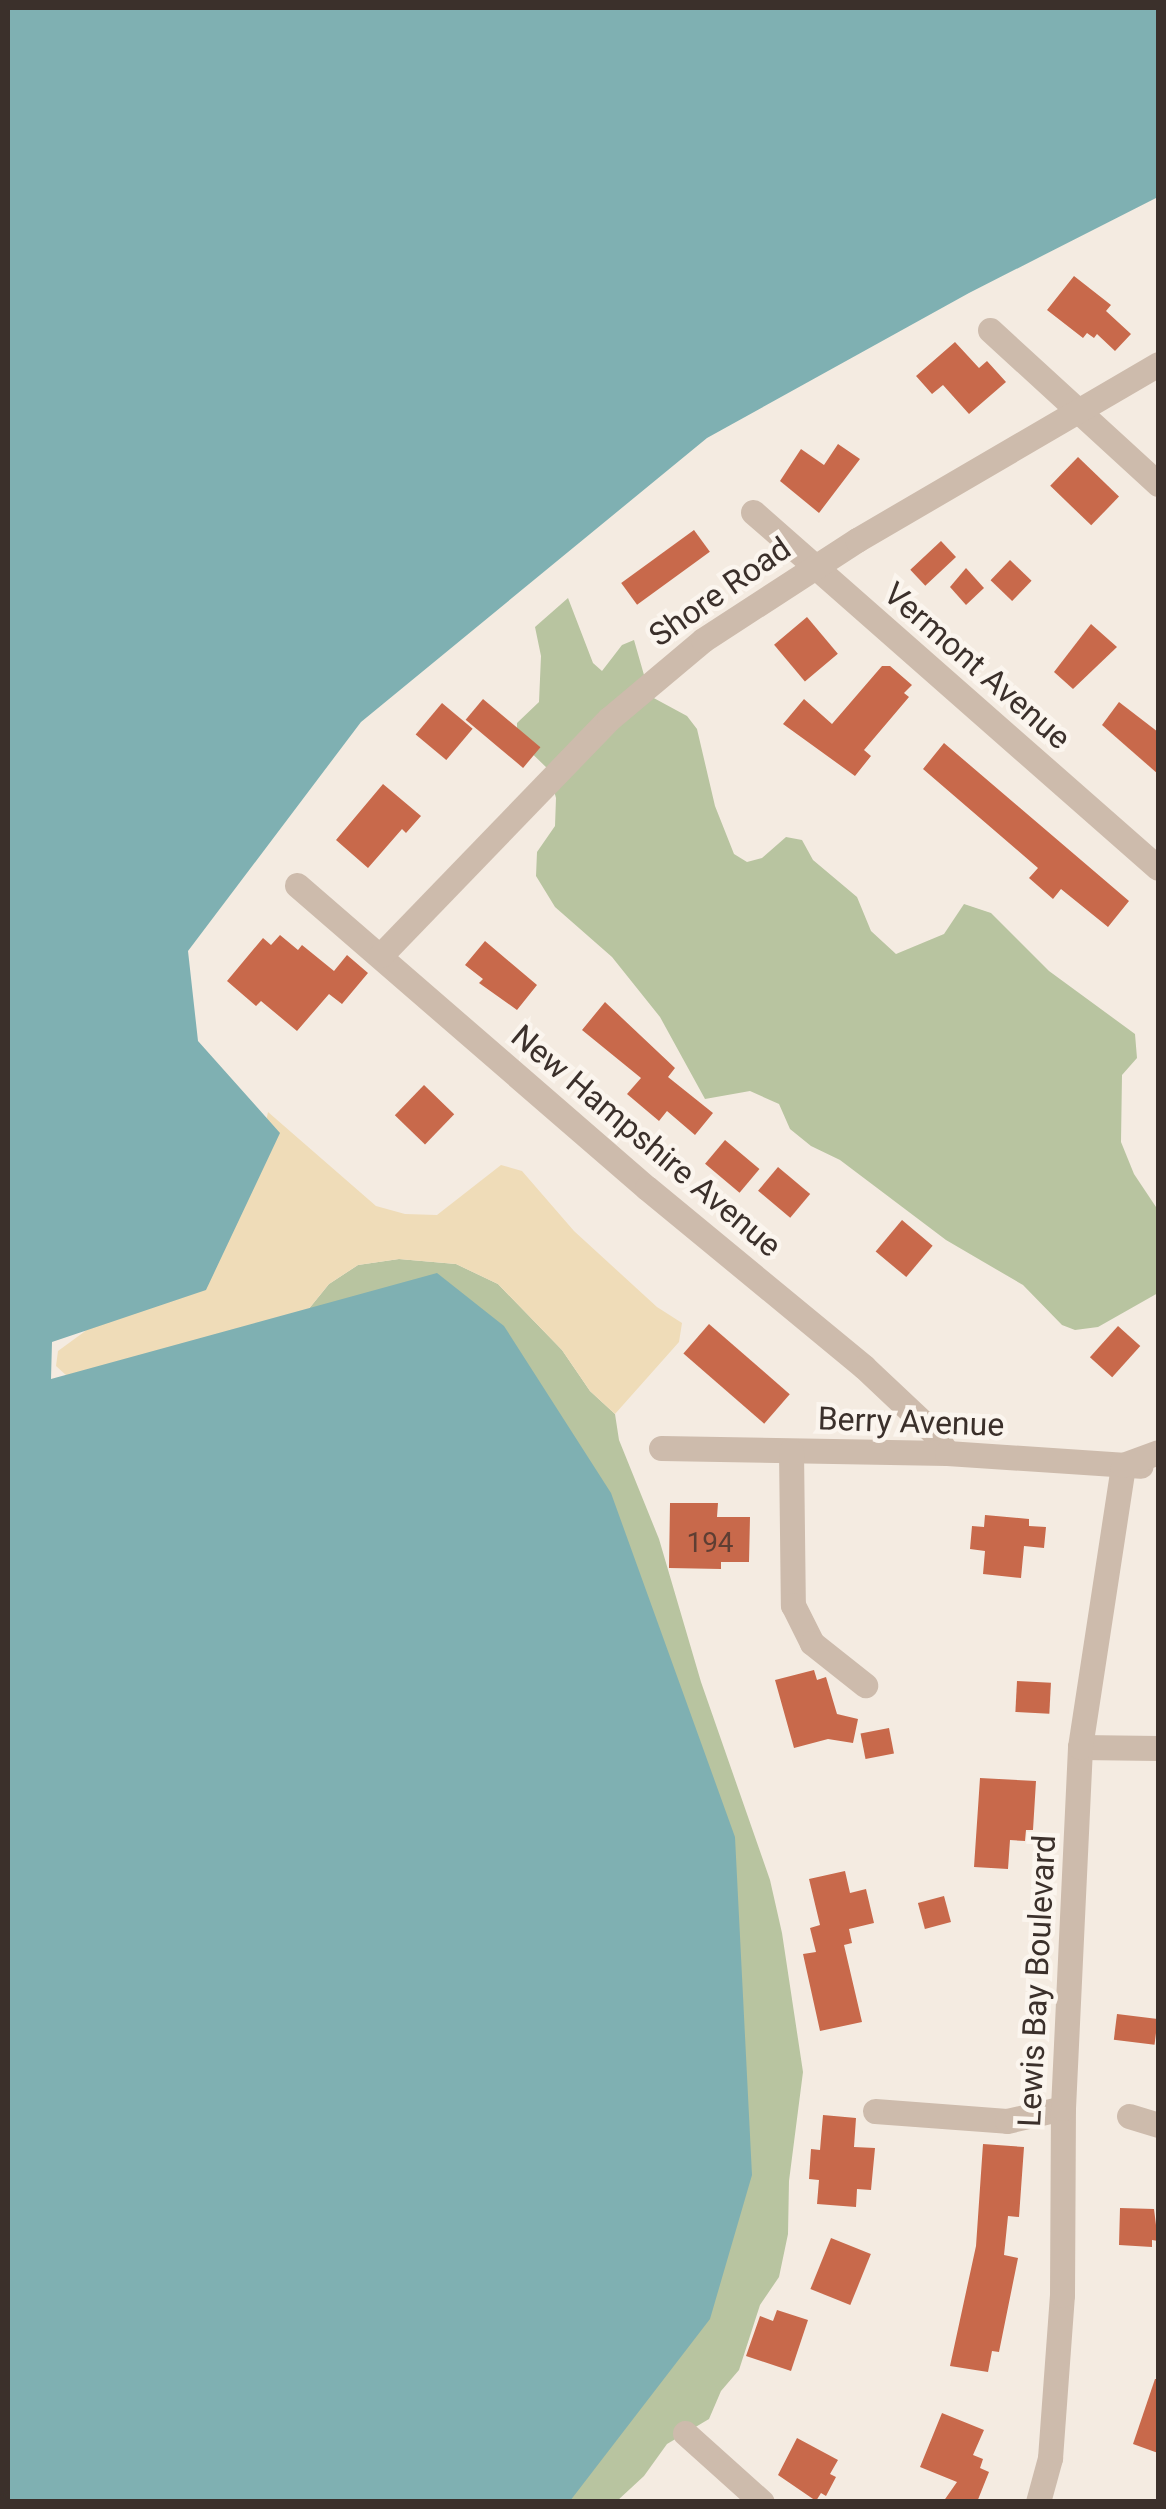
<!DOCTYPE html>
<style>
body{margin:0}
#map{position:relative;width:1166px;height:2509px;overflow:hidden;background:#f4ebe1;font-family:Roboto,sans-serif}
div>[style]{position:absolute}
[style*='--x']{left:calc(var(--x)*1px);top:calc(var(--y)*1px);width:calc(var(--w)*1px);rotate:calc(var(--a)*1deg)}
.green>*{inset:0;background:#b8c4a0}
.sand>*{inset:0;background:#efdcb8}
.water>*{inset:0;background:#7fb0b2}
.building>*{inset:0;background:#c8694b;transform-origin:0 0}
.minor>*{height:25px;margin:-12.5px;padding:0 12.5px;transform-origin:12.5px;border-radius:12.5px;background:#cdbbac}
span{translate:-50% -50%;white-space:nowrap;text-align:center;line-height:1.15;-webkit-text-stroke:9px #fbf5ee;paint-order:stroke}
.number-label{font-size:28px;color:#5e3e33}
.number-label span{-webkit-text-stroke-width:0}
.street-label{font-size:32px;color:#3b302b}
.frame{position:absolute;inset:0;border:10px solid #3b302b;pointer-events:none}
</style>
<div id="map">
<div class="green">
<i style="clip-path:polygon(568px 598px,593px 663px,602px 671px,622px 645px,634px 640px,650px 696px,687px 716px,697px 729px,715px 806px,734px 854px,747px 862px,762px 858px,786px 837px,802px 840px,813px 860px,857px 897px,871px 931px,896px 954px,944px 934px,964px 904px,991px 913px,1049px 971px,1135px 1034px,1137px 1058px,1122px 1075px,1121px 1142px,1134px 1174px,1158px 1210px,1158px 1293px,1098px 1327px,1075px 1330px,1062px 1325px,1023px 1285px,946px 1240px,840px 1160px,811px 1146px,790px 1129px,779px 1104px,750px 1091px,705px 1099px,660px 1017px,612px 957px,555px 907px,536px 876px,537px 852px,555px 826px,556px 798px,548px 769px,517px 739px,517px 723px,539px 702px,541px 656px,535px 627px)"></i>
<i style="clip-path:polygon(399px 1259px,456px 1264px,498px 1284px,562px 1350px,590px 1391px,615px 1414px,619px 1440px,659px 1539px,701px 1682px,770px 1880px,782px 1933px,803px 2072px,789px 2181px,788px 2234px,779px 2277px,760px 2305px,739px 2370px,721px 2391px,709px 2419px,667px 2444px,644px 2476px,617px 2501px,481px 2501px,303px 1316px,329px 1284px,358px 1265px)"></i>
</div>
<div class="sand">
<i style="clip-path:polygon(268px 1112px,376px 1206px,405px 1214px,437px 1215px,501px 1165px,522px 1171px,574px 1231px,657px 1307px,682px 1323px,679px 1342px,615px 1414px,590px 1391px,562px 1350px,498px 1284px,456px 1264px,399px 1259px,358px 1265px,329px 1284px,303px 1316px,67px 1376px,56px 1366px,58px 1351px,84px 1332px,261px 1146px)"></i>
</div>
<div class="water">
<i style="clip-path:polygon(8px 8px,1158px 8px,1158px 197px,969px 293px,707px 438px,361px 722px,188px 951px,198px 1041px,280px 1133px,206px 1290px,52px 1342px,51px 1379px,437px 1273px,504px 1326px,611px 1493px,735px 1837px,752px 2175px,710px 2319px,570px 2501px,8px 2501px)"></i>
</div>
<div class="building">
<i style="clip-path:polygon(1074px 276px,1111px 305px,1106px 311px,1131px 334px,1115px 351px,1097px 334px,1094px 338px,1087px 333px,1083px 338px,1047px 310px)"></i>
<i style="clip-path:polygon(955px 342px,979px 368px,987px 361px,1006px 382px,969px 414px,943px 385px,932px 394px,916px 376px)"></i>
<i style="clip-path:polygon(838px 444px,860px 459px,819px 513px,780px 481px,801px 449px,824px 465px)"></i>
<i style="left:1078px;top:457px;width:57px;height:40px;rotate:44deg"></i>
<i style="left:694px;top:530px;width:27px;height:90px;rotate:54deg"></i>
<i style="left:941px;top:541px;width:22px;height:42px;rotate:47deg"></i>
<i style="left:1010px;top:560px;width:30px;height:28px;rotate:44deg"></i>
<i style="clip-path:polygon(966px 568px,984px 588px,966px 605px,950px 587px)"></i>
<i style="left:807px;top:617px;width:48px;height:43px;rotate:50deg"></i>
<i style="clip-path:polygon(1091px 624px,1117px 647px,1073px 689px,1054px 672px)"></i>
<i style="clip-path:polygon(882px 666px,890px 666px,912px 685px,904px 693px,909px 697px,864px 750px,871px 756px,855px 776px,783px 724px,804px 699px,832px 724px)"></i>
<i style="left:483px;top:699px;width:75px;height:27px;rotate:40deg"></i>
<i style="clip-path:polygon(1119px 702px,1158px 732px,1158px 774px,1102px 725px)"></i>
<i style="left:442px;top:703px;width:40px;height:41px;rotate:40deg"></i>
<i style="clip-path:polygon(944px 743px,1129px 901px,1108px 927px,1061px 889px,1053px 899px,1029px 878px,1038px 868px,923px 769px)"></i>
<i style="clip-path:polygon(383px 784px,421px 816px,406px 833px,402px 829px,368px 868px,336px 840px)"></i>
<i style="clip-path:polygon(280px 935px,298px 950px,302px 945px,334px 971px,347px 955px,368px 973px,342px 1004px,329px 994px,297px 1031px,261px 1001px,256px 1006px,227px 981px,263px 938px,271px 945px)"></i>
<i style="clip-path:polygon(485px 941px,537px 985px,517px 1010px,479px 983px,483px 979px,465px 965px)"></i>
<i style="clip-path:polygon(605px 1002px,675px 1068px,668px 1077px,713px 1113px,695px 1135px,667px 1111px,659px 1121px,627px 1094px,641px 1078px,582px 1030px)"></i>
<i style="left:424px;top:1085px;width:42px;height:42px;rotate:44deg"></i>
<i style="left:725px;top:1140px;width:45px;height:31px;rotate:40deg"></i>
<i style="left:778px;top:1167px;width:42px;height:31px;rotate:40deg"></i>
<i style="left:902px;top:1220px;width:40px;height:41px;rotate:40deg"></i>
<i style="left:709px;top:1324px;width:107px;height:39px;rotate:41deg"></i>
<i style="left:1118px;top:1326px;width:30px;height:42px;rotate:42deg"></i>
<i style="clip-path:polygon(670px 1503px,718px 1503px,717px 1517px,750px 1517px,749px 1562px,721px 1562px,721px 1569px,669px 1568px)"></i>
<i style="clip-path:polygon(985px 1515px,1029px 1519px,1029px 1526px,1046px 1527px,1044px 1548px,1024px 1546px,1021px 1578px,983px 1574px,985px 1551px,970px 1549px,972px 1526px,984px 1527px)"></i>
<i style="clip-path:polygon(814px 1670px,817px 1680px,826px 1677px,837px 1714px,858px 1719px,853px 1743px,828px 1739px,794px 1748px,775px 1680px)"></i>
<i style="left:1017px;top:1681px;width:34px;height:31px;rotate:3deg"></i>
<i style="left:889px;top:1728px;width:26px;height:29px;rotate:79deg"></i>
<i style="clip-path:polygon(980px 1778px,1036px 1781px,1033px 1830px,1026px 1830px,1025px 1841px,1010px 1840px,1008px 1869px,974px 1867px)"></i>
<i style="clip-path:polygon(845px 1871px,850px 1893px,866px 1889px,874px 1923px,849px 1929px,852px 1943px,844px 1945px,862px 2022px,820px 2031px,803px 1954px,816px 1952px,810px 1928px,820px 1925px,809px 1879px)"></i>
<i style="left:944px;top:1896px;width:27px;height:27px;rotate:75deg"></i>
<i style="left:1117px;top:2014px;width:41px;height:26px;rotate:7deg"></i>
<i style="clip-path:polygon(823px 2115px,856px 2118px,854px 2147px,875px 2148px,871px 2190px,857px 2189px,856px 2207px,817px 2204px,819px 2180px,809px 2179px,811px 2149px,820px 2150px)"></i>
<i style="clip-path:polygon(983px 2144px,1024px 2147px,1019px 2217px,1008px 2216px,1004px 2255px,1018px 2258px,999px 2352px,992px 2351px,988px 2372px,950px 2366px,976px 2246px)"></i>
<i style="clip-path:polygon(1120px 2208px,1154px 2209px,1158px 2241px,1152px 2240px,1152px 2247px,1119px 2245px)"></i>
<i style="left:831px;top:2238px;width:43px;height:55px;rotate:22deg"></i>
<i style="clip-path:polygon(777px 2310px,808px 2320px,791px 2371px,746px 2356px,760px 2316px,773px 2321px)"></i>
<i style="clip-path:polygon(1155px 2379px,1158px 2379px,1158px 2453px,1133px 2444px)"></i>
<i style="clip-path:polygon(942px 2413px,984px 2430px,973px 2455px,983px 2459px,980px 2468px,989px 2472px,977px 2502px,943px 2502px,957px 2482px,920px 2467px)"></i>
<i style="clip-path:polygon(797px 2438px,838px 2460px,830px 2474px,836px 2477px,826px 2496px,821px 2493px,816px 2501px,778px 2475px)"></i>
</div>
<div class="minor">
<i style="--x:990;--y:330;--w:228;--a:42.5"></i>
<i style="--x:753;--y:512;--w:539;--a:41.32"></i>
<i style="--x:297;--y:885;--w:463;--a:40.9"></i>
<i style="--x:647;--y:1188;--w:281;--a:39.5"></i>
<i style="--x:864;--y:1367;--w:95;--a:43.3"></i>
<i style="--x:933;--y:1432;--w:25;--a:56"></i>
<i style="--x:381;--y:955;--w:328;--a:-46"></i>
<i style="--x:609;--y:719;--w:123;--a:-40"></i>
<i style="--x:703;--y:640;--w:184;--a:-33"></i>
<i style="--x:857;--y:540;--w:349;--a:-30.3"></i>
<i style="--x:661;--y:1448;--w:286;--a:1"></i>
<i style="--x:947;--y:1453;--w:194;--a:3.8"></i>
<i style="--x:791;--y:1451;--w:154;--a:89.3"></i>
<i style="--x:793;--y:1605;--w:42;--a:63.4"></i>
<i style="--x:812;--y:1643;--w:68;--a:38.4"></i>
<i style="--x:1080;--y:1747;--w:78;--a:0.7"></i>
<i style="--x:875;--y:2111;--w:132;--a:4.3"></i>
<i style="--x:1007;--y:2121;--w:57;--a:-13.1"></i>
<i style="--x:1129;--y:2116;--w:30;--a:17"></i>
<i style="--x:685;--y:2433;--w:103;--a:41.9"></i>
<i style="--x:1038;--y:2502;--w:46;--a:-74.7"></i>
<i style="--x:1050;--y:2458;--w:163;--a:-85.8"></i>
<i style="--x:1062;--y:2295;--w:187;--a:-89.7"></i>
<i style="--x:1063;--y:2108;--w:361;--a:-87.3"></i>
<i style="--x:1080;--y:1747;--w:285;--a:-81.3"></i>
<i style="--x:1123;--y:1465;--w:37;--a:-20"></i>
</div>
<div class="number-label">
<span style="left:710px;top:1543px">194</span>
</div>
<div class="street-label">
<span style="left:720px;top:592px;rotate:-35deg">Shore Road</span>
<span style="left:977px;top:666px;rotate:41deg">Vermont Avenue</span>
<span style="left:646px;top:1141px;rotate:40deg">New Hampshire Avenue</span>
<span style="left:911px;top:1422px;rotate:2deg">Berry Avenue</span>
<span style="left:1037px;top:1981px;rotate:-87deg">Lewis Bay Boulevard</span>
</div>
<div class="frame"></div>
</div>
